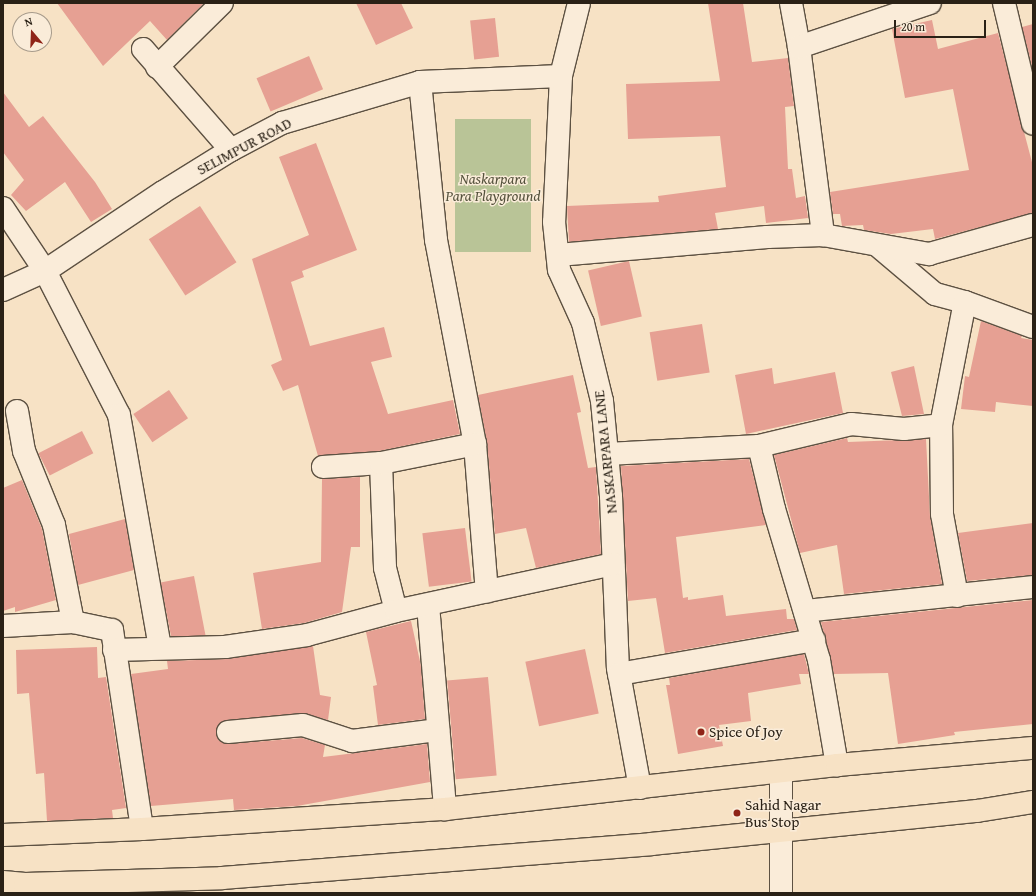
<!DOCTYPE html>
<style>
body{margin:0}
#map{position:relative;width:1036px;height:896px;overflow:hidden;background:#f7e2c5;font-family:"Gentium Book Plus",serif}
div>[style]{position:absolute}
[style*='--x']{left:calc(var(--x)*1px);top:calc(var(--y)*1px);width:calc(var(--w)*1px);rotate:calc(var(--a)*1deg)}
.green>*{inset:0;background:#b9c497;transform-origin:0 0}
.building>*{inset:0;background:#e6a093;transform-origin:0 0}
.roads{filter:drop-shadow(1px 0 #5d5142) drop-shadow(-1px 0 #5d5142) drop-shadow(0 1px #5d5142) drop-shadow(0 -1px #5d5142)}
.minor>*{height:22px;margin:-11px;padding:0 11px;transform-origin:11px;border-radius:11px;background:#faecd9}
.major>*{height:22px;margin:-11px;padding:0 11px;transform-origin:11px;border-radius:11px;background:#f7e2c5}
.dots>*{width:11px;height:11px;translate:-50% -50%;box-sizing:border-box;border:2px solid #faecd9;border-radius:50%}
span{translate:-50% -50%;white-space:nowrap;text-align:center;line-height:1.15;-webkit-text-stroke:3px #faecd9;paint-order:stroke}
.street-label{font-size:15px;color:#2a2116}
.park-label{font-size:15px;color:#55523d;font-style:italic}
.poi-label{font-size:15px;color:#2a2116}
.left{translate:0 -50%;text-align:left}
.frame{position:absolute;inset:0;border:4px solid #2a2116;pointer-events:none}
.north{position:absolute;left:12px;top:12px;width:40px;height:40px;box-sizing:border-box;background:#faecd9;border:1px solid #a79b8b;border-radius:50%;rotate:341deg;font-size:11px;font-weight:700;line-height:16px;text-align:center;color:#2a2116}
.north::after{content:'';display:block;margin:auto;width:14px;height:18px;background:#8f2418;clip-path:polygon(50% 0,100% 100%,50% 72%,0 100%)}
.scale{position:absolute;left:894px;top:20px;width:92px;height:18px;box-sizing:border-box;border:2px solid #2a2116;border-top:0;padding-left:5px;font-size:12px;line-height:14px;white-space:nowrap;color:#2a2116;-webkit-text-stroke:3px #faecd9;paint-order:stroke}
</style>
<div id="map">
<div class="green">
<i style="left:531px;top:119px;width:133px;height:76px;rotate:90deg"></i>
</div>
<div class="building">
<i style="clip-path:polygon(57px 3px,204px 3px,167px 40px,150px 21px,103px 66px)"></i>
<i style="clip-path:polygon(356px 3px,401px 3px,413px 28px,376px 45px)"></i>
<i style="clip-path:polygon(708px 3px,743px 3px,752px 62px,788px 58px,794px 106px,785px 107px,788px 169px,792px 169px,796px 198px,805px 196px,808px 218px,766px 223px,764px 206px,715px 213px,718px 229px,569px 242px,567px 206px,659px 202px,658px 196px,726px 187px,720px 136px,628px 139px,626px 84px,720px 81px)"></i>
<i style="left:495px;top:18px;width:39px;height:25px;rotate:84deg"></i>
<i style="clip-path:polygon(932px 20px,938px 49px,998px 33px,1033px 166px,1033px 213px,935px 239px,933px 229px,891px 234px,864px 230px,863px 225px,842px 226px,840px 214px,833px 214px,830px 192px,969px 170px,953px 89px,905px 98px,892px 29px)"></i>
<i style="clip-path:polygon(1033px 24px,1033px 70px,1022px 27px)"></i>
<i style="left:309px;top:56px;width:36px;height:57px;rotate:67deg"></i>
<i style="clip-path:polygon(3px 92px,29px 127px,43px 116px,95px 182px,112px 209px,91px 222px,65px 182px,26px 211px,11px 195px,24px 180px,3px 152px)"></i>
<i style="clip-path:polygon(316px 143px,357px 250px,302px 271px,304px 277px,291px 282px,310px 346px,384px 327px,392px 357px,371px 362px,388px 414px,453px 400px,460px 434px,379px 451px,318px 456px,298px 385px,283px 391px,271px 365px,282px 360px,252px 259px,309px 235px,279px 157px)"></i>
<i style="left:200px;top:206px;width:67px;height:61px;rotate:57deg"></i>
<i style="left:629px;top:261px;width:57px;height:42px;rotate:77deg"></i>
<i style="clip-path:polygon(981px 321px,1022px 336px,1021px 338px,1033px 340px,1033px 406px,996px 402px,995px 412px,961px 409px,965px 376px,969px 377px)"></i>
<i style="left:702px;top:324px;width:49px;height:53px;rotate:81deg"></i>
<i style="clip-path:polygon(914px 366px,924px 414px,902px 416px,891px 372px)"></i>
<i style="clip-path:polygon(772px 368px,774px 384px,835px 372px,843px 413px,746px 434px,735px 375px)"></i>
<i style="clip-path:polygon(573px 375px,581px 412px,577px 413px,588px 468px,596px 467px,601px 554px,536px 568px,526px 528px,495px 534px,487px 443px,478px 395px)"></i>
<i style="left:169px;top:390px;width:34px;height:43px;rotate:56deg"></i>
<i style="left:82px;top:431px;width:25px;height:49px;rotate:63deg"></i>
<i style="clip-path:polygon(847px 438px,848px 442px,926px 439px,930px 516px,942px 584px,844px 594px,837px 545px,800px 553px,774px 455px)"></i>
<i style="clip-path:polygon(749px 459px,766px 525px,676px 537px,683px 598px,688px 597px,688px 600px,723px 595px,726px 616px,786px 609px,787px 619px,794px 619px,797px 630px,665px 653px,656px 598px,628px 601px,621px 466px)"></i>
<i style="clip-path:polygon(360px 477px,360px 547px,351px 547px,342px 612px,304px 623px,262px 629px,253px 573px,321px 562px,322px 479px)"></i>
<i style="clip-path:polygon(22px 480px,42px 529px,56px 600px,15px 612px,15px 607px,3px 611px,3px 488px)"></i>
<i style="clip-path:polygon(125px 519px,134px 570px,78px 585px,69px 534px)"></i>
<i style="clip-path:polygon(1033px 523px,1033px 575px,967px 581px,958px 533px)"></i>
<i style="left:465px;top:528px;width:54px;height:43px;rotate:83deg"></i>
<i style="left:194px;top:576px;width:60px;height:34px;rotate:79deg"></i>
<i style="clip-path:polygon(1033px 600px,1033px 724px,954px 732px,955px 735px,898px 744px,888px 673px,834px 674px,821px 622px)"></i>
<i style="clip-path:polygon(411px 621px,421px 666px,425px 719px,378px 725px,373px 686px,377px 685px,366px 632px)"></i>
<i style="clip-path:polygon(313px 646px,320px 695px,331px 697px,328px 720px,302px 713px,227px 720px,217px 727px,218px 740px,229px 744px,302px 738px,325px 745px,323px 757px,427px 744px,430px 782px,297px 806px,234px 810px,233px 799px,151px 806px,131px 674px,168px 669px,167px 661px,227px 659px)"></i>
<i style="clip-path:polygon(97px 647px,98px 678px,106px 677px,126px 808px,112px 810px,113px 818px,47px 821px,44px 773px,36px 774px,29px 693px,17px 694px,16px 650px)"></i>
<i style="left:585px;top:649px;width:66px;height:61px;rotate:78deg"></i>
<i style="clip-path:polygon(804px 654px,809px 674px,799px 674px,801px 684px,748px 693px,751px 721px,719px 725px,723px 746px,678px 754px,666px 685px,670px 685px,669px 678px)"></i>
<i style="left:488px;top:677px;width:99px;height:41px;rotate:85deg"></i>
</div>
<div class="roads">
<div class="minor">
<i style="--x:579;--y:3;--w:75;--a:103.9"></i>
<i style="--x:561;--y:76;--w:146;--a:92.7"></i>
<i style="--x:554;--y:222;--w:48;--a:84.1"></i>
<i style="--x:559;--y:270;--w:58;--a:65.6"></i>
<i style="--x:583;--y:323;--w:80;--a:76.3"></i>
<i style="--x:602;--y:401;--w:95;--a:84.6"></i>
<i style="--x:611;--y:496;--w:172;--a:87.7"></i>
<i style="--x:618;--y:668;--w:122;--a:79.6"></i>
<i style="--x:791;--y:3;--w:45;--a:79.7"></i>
<i style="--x:799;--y:47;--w:190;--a:82.7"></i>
<i style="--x:1004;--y:3;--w:124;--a:76.5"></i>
<i style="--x:799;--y:47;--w:138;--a:-18.6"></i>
<i style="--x:143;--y:49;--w:134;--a:48.9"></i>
<i style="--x:157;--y:67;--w:91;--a:-44.6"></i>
<i style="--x:420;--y:82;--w:159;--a:84.2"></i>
<i style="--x:436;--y:240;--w:208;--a:79.2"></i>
<i style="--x:475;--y:444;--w:148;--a:85.4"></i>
<i style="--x:3;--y:208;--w:76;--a:56.3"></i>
<i style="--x:45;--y:271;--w:162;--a:62.8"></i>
<i style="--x:119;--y:415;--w:236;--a:80"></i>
<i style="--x:877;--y:245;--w:76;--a:40.2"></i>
<i style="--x:935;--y:294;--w:31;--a:15"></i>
<i style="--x:965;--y:302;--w:72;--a:20.2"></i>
<i style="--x:558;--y:255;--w:210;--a:-4.9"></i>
<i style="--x:767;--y:237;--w:56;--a:-2"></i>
<i style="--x:823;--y:235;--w:108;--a:10.2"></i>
<i style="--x:929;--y:254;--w:108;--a:-15.6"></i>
<i style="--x:3;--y:290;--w:46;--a:-24.3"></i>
<i style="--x:45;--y:271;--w:142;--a:-33.8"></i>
<i style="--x:163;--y:192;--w:80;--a:-31.7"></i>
<i style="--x:231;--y:150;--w:58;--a:-27.9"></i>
<i style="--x:282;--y:123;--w:144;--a:-16.5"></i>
<i style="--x:420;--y:82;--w:141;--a:-2.4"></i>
<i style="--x:17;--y:411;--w:41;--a:80.1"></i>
<i style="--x:24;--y:451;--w:80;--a:67.9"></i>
<i style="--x:54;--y:525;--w:99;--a:78.9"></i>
<i style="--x:759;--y:446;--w:65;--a:76.6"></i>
<i style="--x:774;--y:509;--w:158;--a:73.4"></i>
<i style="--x:819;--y:660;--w:107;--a:80.3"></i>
<i style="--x:607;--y:454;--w:152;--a:-3"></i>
<i style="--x:759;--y:446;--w:95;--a:-13.4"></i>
<i style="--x:851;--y:424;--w:53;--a:5.4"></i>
<i style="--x:904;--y:429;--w:37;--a:-6"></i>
<i style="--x:381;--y:463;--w:105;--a:87.8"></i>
<i style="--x:385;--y:568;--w:44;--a:75.7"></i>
<i style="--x:323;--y:467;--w:58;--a:-3.9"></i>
<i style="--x:381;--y:463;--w:96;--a:-11.4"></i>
<i style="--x:957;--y:596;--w:83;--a:-100.4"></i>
<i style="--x:942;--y:514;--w:89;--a:-90.6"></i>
<i style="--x:941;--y:425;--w:125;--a:-79"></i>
<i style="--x:428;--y:605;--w:205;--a:85.2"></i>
<i style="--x:805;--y:611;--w:229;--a:-6"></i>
<i style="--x:3;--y:626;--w:70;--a:-3.3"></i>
<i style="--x:73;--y:622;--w:40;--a:12"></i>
<i style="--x:112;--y:630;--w:201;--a:81.4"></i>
<i style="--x:114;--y:650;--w:111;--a:-1.5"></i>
<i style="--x:225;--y:647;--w:83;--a:-8.3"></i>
<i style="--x:307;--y:635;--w:92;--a:-15.1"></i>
<i style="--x:396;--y:611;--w:222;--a:-12.2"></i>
<i style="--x:619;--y:674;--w:198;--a:-9.9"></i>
<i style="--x:228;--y:732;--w:75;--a:-5.3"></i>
<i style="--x:303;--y:725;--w:52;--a:18.1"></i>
<i style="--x:352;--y:741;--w:87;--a:-7.3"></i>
<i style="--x:781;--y:773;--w:120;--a:90"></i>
</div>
<div class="major">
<i style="--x:3;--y:835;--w:139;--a:-2.5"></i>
<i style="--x:142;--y:829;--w:304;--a:-3.8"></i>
<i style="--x:445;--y:809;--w:394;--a:-6.4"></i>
<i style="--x:837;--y:765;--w:197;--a:-5"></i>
<i style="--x:3;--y:882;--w:22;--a:5"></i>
<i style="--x:25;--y:884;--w:197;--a:-1.7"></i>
<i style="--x:222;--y:878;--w:430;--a:-4.5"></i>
<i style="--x:651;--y:844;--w:328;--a:-5.8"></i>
<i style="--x:977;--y:811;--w:57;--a:-9.1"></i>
</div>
</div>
<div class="dots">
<i style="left:701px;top:732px;background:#8f2418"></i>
<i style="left:737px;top:813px;background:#8f2418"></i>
</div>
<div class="street-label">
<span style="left:244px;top:146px;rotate:-28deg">SELIMPUR ROAD</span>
<span style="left:605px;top:452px;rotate:-96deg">NASKARPARA LANE</span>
</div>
<div class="park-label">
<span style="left:493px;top:187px">Naskarpara<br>Para Playground</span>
</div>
<div class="poi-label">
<span class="left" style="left:709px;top:732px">Spice Of Joy</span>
<span class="left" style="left:745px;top:813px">Sahid Nagar<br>Bus Stop</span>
</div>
<div class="frame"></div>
<div class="north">N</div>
<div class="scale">20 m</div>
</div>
